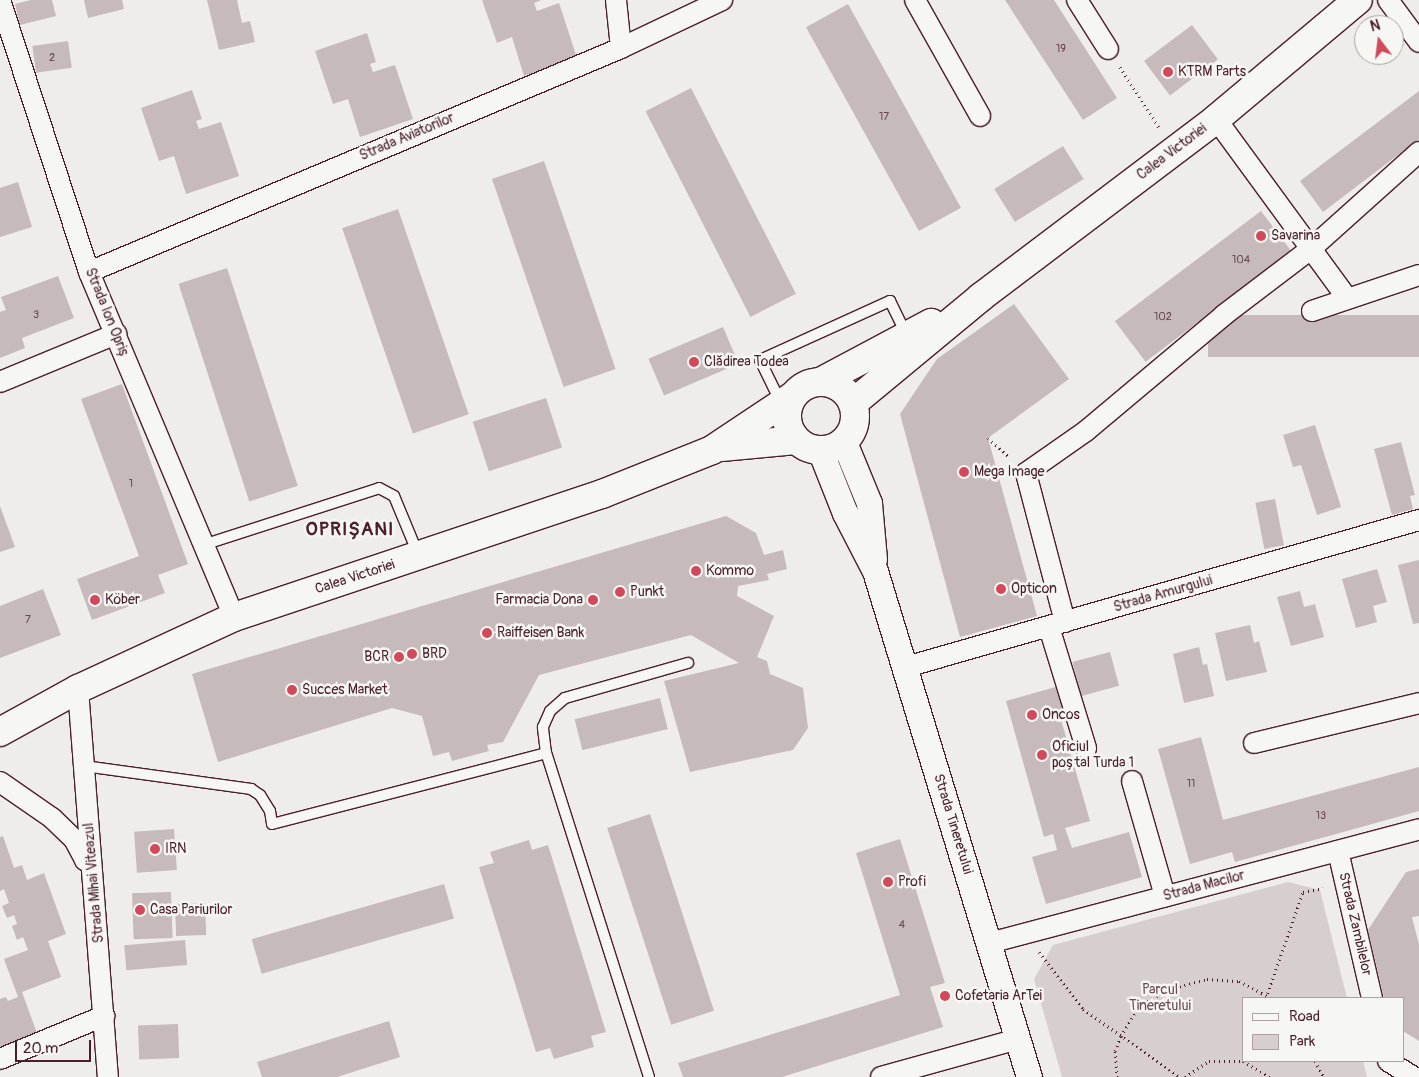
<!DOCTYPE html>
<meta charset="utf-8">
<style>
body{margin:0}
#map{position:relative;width:1419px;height:1077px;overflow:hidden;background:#efedea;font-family:Pangolin,sans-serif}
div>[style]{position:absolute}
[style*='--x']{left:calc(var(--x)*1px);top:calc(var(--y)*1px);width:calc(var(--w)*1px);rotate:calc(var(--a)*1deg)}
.green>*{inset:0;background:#d7cfce}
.building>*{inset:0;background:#c6babb;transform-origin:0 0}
.path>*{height:3px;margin-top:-1.5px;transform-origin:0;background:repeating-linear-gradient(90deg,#4a1f2b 0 1px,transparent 0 5px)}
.roads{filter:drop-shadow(1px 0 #4a1f2b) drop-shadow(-1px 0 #4a1f2b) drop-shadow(0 1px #4a1f2b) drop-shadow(0 -1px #4a1f2b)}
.service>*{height:10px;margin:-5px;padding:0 5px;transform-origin:5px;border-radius:5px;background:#f6f6f2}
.minor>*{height:20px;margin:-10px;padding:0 10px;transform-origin:10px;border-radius:10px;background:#f6f6f2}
.tertiary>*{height:25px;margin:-12.5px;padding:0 12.5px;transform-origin:12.5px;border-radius:12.5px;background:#f6f6f2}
.primary>*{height:28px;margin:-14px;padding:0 14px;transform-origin:14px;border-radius:14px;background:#f6f6f2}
.primary>.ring{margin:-14px;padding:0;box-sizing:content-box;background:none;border:28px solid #f6f6f2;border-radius:50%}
.dots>*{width:14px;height:14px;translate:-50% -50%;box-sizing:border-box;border:2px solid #f6f6f2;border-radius:50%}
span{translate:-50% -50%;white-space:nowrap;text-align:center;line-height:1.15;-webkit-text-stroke:5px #f6f6f2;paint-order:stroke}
.number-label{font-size:11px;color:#69464f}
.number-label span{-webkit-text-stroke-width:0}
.poi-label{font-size:14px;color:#4a1f2b}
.left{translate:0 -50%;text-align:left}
.right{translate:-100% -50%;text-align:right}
.street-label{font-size:14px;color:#4a1f2b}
.park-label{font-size:14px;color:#6d4b54}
.district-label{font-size:19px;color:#4a1f2b;font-weight:700;letter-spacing:1px}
.legend{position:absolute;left:1242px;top:997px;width:162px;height:65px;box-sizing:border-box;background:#f6f6f2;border:1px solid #b1a0a2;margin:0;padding:6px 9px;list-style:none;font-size:15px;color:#4a1f2b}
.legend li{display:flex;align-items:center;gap:10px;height:25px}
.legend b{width:25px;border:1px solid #b1a0a2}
.north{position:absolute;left:1354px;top:15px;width:50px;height:50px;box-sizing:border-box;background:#f6f6f2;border:1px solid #b1a0a2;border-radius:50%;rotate:345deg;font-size:14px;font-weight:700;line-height:20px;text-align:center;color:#4a1f2b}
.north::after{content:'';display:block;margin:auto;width:18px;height:22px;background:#d1495b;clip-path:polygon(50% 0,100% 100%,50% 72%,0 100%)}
.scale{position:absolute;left:15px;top:1040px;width:76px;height:22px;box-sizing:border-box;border:2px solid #4a1f2b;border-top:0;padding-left:6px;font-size:15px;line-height:18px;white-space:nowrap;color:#4a1f2b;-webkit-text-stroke:4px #f6f6f2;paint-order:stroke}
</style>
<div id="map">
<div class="green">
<i style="clip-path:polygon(1288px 882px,1320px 890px,1347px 998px,1243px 998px,1243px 1061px,1363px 1061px,1367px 1077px,1062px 1077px,1034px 979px,1053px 945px)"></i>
</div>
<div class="building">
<i style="clip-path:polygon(31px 0,52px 0,56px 16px,20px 25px,15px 4px)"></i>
<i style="clip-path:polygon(84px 0,122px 0,124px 9px,88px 18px)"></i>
<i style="clip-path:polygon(207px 0,237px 0,242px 23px,250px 21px,255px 42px,219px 50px)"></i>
<i style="clip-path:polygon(482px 0,541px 0,534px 3px,537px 11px,559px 3px,577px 58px,524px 76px,512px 37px,497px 43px)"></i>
<i style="clip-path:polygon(1005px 0,1054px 0,1117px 98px,1083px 120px)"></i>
<i style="left:848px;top:4px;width:233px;height:48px;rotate:61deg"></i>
<i style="left:1192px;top:25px;width:43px;height:60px;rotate:53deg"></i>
<i style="clip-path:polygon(367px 33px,376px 62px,370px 64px,373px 72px,395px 65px,413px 119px,360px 137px,348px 99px,333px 104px,315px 51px)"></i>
<i style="left:68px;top:41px;width:27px;height:36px;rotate:82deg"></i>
<i style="left:691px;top:88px;width:231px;height:51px;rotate:63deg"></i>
<i style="clip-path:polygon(192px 90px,202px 119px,196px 121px,199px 129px,221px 122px,239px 176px,186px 194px,174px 156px,159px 161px,141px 108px)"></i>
<i style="clip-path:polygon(1419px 91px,1419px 139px,1323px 212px,1300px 181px)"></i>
<i style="left:1063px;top:146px;width:39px;height:81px;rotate:58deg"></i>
<i style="left:544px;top:161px;width:220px;height:55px;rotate:71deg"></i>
<i style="clip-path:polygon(18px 182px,32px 227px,0 237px,0 188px)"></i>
<i style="left:398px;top:209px;width:217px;height:59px;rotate:71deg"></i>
<i style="left:1261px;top:211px;width:51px;height:183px;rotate:53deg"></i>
<i style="left:227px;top:268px;width:229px;height:51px;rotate:72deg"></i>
<i style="clip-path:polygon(58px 276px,74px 318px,22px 338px,25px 348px,0 358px,0 312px,6px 310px,1px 297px)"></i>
<i style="clip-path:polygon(1014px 304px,1069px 379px,988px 438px,1037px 616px,960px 637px,900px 414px,937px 359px)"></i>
<i style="left:1419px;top:315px;width:42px;height:211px;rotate:90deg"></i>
<i style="left:723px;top:327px;width:40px;height:81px;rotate:67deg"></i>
<i style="clip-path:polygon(122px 384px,188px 564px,158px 575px,165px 593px,92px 620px,77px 579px,139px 556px,81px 399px)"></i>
<i style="left:546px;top:398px;width:52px;height:77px;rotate:72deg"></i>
<i style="clip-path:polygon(1315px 425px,1341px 507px,1317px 515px,1301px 465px,1293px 467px,1283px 435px)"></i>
<i style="clip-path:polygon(1401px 442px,1415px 495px,1410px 496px,1413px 509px,1392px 515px,1374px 449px)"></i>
<i style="left:1275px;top:499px;width:47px;height:20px;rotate:79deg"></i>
<i style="clip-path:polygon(0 506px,15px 547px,0 552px)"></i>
<i style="clip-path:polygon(726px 516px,756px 533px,764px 555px,783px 550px,787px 569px,767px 574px,769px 580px,738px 586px,737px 596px,774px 616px,757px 657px,767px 661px,770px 674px,803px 688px,808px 728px,793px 750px,690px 772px,664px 681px,739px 663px,691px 635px,539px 675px,503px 742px,487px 745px,489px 751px,452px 761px,449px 752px,433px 756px,422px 716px,392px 708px,218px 762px,192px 674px)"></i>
<i style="clip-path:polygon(1419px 560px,1419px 623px,1413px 624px,1398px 565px)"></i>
<i style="clip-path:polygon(1377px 569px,1387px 602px,1373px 606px,1377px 622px,1356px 628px,1342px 579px)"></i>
<i style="clip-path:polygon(43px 589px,61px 635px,0 658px,0 606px)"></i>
<i style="clip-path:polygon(1300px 591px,1304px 607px,1315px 604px,1324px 637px,1291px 646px,1277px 597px)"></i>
<i style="clip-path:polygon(1250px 625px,1254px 643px,1259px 641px,1267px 672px,1226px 681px,1215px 633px)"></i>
<i style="clip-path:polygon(1199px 647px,1203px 665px,1207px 664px,1214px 696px,1184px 703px,1173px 654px)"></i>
<i style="left:1110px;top:652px;width:35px;height:39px;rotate:75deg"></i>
<i style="clip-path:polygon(1059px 686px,1067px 714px,1060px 716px,1090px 821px,1065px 828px,1072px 848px,1129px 832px,1142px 877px,1046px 904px,1032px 857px,1057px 850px,1053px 834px,1044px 837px,1006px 701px)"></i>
<i style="left:660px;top:698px;width:32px;height:88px;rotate:76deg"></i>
<i style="clip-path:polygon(1201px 737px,1223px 820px,1419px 767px,1419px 811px,1235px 862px,1232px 852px,1190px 864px,1158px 749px)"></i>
<i style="left:650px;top:814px;width:207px;height:45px;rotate:72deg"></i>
<i style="left:174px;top:829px;width:41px;height:40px;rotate:86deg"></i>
<i style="clip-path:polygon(3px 836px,14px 868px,22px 865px,27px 880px,44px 873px,66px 934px,48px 941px,61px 977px,22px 992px,38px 1036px,0 1050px,0 999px,6px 997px,8px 1001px,18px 997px,4px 959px,28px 950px,23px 937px,17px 940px,12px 926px,17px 924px,14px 915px,7px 918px,2px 906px,9px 903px,4px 889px,0 891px,0 837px)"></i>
<i style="clip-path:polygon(900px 839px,945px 983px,930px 987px,943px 1027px,782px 1077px,683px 1077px,678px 1063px,900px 995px,856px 853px)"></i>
<i style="clip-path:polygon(529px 840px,532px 850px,548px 845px,606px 1032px,591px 1036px,594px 1047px,554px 1059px,550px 1048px,536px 1052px,479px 867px,494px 863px,490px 852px)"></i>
<i style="clip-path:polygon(1419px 869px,1419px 916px,1412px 917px,1419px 945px,1419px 1041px,1403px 1031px,1403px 998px,1384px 998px,1368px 930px,1406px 872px)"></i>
<i style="left:444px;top:884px;width:36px;height:200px;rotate:74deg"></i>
<i style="left:171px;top:892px;width:46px;height:39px;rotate:88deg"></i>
<i style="left:205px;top:903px;width:32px;height:30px;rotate:88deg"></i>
<i style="left:185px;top:940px;width:25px;height:61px;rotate:85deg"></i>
<i style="clip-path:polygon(389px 1021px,400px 1057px,337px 1077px,262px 1077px,257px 1062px)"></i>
<i style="left:178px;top:1024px;width:34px;height:40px;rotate:88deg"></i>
</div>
<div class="path">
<i style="--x:1120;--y:67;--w:74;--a:57.2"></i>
<i style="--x:988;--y:438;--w:28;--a:42"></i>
<i style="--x:1039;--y:952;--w:72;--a:52.3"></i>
<i style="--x:1083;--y:1009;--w:118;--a:35"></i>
<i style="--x:1266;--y:998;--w:112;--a:-70.8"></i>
<i style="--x:1303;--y:892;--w:20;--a:-11"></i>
<i style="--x:1243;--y:1061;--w:31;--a:31"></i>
<i style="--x:1315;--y:1061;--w:18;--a:61"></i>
<i style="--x:1117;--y:1077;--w:26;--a:-94"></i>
<i style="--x:1115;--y:1051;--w:16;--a:-68"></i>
<i style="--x:1121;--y:1036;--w:35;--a:-59"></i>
<i style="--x:1139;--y:1006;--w:35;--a:-29"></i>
<i style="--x:1170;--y:989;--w:38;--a:-15"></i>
<i style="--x:1207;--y:979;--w:32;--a:4"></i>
<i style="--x:1239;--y:981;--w:36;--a:28"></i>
<i style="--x:1185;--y:1077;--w:29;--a:-34"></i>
<i style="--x:1209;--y:1061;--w:34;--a:0"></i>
</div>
<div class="roads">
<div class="service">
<i style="--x:781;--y:403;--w:48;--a:-116"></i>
<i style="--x:760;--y:360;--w:143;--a:-24.4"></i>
<i style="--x:890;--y:301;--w:37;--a:64"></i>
<i style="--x:203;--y:545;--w:185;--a:-17.9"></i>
<i style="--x:379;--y:488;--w:17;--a:28"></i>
<i style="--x:394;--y:496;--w:63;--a:67.5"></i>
<i style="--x:84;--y:766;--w:169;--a:7.8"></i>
<i style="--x:251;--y:789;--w:11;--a:34"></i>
<i style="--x:260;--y:795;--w:19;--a:58"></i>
<i style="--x:270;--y:811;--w:13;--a:81"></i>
<i style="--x:272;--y:824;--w:283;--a:-14.5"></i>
<i style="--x:649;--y:1077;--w:340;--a:-107.6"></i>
<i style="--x:546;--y:753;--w:26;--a:-97"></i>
<i style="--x:543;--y:727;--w:17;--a:-66"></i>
<i style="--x:550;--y:711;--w:20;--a:-41"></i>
<i style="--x:565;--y:698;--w:128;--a:-15.9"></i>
</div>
<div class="minor">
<i style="--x:0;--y:0;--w:286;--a:71.9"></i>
<i style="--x:89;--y:272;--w:374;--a:67.2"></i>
<i style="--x:616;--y:0;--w:48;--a:84.1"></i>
<i style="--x:915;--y:0;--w:133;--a:60.7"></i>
<i style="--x:1077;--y:0;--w:58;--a:57.7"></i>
<i style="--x:1388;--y:0;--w:52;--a:53.6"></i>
<i style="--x:1216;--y:119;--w:222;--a:53.8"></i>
<i style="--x:89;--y:272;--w:577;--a:-22.83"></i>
<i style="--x:621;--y:48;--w:112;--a:-25.4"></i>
<i style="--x:1312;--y:311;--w:113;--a:-18.6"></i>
<i style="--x:0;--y:382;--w:126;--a:-22.5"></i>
<i style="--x:1065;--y:622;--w:154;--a:-104.7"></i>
<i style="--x:1026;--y:473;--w:73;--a:-35"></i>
<i style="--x:1086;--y:431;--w:180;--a:-40"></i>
<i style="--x:1224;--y:315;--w:111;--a:-37.3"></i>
<i style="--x:1312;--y:248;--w:144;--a:-41.9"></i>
<i style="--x:1049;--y:627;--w:127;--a:73"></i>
<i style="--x:906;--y:667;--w:534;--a:-15.99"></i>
<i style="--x:78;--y:689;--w:389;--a:85.6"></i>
<i style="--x:1254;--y:743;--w:170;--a:-13.6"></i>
<i style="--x:1132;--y:781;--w:120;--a:74"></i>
<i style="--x:0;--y:782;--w:63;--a:34.7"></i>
<i style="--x:52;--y:818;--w:30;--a:44"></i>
<i style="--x:74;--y:839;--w:24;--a:62"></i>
<i style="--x:85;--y:860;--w:7;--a:34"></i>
<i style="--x:1338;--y:851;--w:151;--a:77"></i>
<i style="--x:989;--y:943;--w:445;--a:-14.8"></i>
<i style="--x:0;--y:1059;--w:113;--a:-22.5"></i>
<i style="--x:1388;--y:1061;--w:31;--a:32"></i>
<i style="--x:881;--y:1077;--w:142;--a:-15.5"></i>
</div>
<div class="tertiary">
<i style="--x:844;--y:442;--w:66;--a:67.7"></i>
<i style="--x:869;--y:503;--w:56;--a:84.9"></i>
<i style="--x:820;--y:450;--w:68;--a:68.4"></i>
<i style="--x:845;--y:513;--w:65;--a:62.7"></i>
<i style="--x:875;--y:571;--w:529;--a:73.07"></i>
</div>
<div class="primary">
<i style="--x:820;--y:382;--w:126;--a:-28"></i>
<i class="ring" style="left:787px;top:382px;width:40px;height:40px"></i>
<i style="--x:853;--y:403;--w:166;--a:-39.6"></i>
<i style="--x:981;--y:297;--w:295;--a:-37.1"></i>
<i style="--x:1216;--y:119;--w:185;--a:-40"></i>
<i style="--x:722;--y:447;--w:74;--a:-5.4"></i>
<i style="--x:0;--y:732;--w:89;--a:-28.9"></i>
<i style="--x:78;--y:689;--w:172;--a:-24.8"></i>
<i style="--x:234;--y:617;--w:388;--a:-18.5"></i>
<i style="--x:602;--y:494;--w:118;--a:-21.8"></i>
<i style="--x:712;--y:450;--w:97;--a:-33.7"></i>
</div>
</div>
<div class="dots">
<i style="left:1168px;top:72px;background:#d1495b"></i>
<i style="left:1261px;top:236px;background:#d1495b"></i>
<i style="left:694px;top:362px;background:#d1495b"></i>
<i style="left:964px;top:472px;background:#d1495b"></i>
<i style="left:696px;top:571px;background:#d1495b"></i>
<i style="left:1001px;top:589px;background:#d1495b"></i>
<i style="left:620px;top:592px;background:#d1495b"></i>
<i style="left:95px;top:600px;background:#d1495b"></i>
<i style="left:593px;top:600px;background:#d1495b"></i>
<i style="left:487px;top:633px;background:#d1495b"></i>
<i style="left:412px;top:654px;background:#d1495b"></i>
<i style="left:399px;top:657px;background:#d1495b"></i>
<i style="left:292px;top:690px;background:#d1495b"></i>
<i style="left:1032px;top:715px;background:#d1495b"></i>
<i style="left:1042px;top:755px;background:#d1495b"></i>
<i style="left:155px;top:849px;background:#d1495b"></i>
<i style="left:888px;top:882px;background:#d1495b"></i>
<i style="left:140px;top:910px;background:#d1495b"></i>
<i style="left:945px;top:996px;background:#d1495b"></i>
</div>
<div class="number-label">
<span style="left:1061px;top:49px">19</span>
<span style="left:52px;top:58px">2</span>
<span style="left:884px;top:117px">17</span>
<span style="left:1241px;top:260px">104</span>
<span style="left:36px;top:315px">3</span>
<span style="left:1163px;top:317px">102</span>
<span style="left:131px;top:484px">1</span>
<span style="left:28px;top:620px">7</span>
<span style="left:1191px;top:784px">11</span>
<span style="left:1321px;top:816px">13</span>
<span style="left:902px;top:925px">4</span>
</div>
<div class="poi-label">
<span class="left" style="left:1178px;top:72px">KTRM Parts</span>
<span class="left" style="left:1271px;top:236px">Savarina</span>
<span class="left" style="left:704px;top:362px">Clădirea Todea</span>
<span class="left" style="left:974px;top:472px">Mega Image</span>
<span class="left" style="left:706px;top:571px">Kommo</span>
<span class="left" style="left:1011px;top:589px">Opticon</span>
<span class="left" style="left:630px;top:592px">Punkt</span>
<span class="left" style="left:105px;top:600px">Köber</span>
<span class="right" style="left:583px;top:600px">Farmacia Dona</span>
<span class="left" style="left:497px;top:633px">Raiffeisen Bank</span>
<span class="left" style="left:422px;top:654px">BRD</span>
<span class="right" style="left:389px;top:657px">BCR</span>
<span class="left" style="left:302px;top:690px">Succes Market</span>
<span class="left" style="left:1042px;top:715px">Oncos</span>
<span class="left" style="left:1052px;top:755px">Oficiul<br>poștal Turda 1</span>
<span class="left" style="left:165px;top:849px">IRN</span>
<span class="left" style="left:898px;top:882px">Profi</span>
<span class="left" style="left:150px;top:910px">Casa Pariurilor</span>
<span class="left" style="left:955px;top:996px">Cofetaria ArTei</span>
</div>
<div class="street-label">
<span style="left:407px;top:137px;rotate:-23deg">Strada Aviatorilor</span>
<span style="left:1172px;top:152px;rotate:-37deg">Calea Victoriei</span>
<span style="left:107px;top:313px;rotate:68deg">Strada Ion Opriș</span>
<span style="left:355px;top:577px;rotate:-18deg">Calea Victoriei</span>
<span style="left:1163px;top:594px;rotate:-16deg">Strada Amurgului</span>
<span style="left:953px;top:824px;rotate:73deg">Strada Tineretului</span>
<span style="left:94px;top:883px;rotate:-95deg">Strada Mihai Viteazul</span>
<span style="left:1204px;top:886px;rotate:-15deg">Strada Macilor</span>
<span style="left:1355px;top:924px;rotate:77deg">Strada Zambilelor</span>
</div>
<div class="park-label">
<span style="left:1160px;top:998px">Parcul<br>Tineretului</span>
</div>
<div class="district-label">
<span style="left:350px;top:530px">OPRIȘANI</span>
</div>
<ul class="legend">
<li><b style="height:6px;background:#f6f6f2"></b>Road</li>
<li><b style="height:14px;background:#d7cfce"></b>Park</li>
</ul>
<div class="north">N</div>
<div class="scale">20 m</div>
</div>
